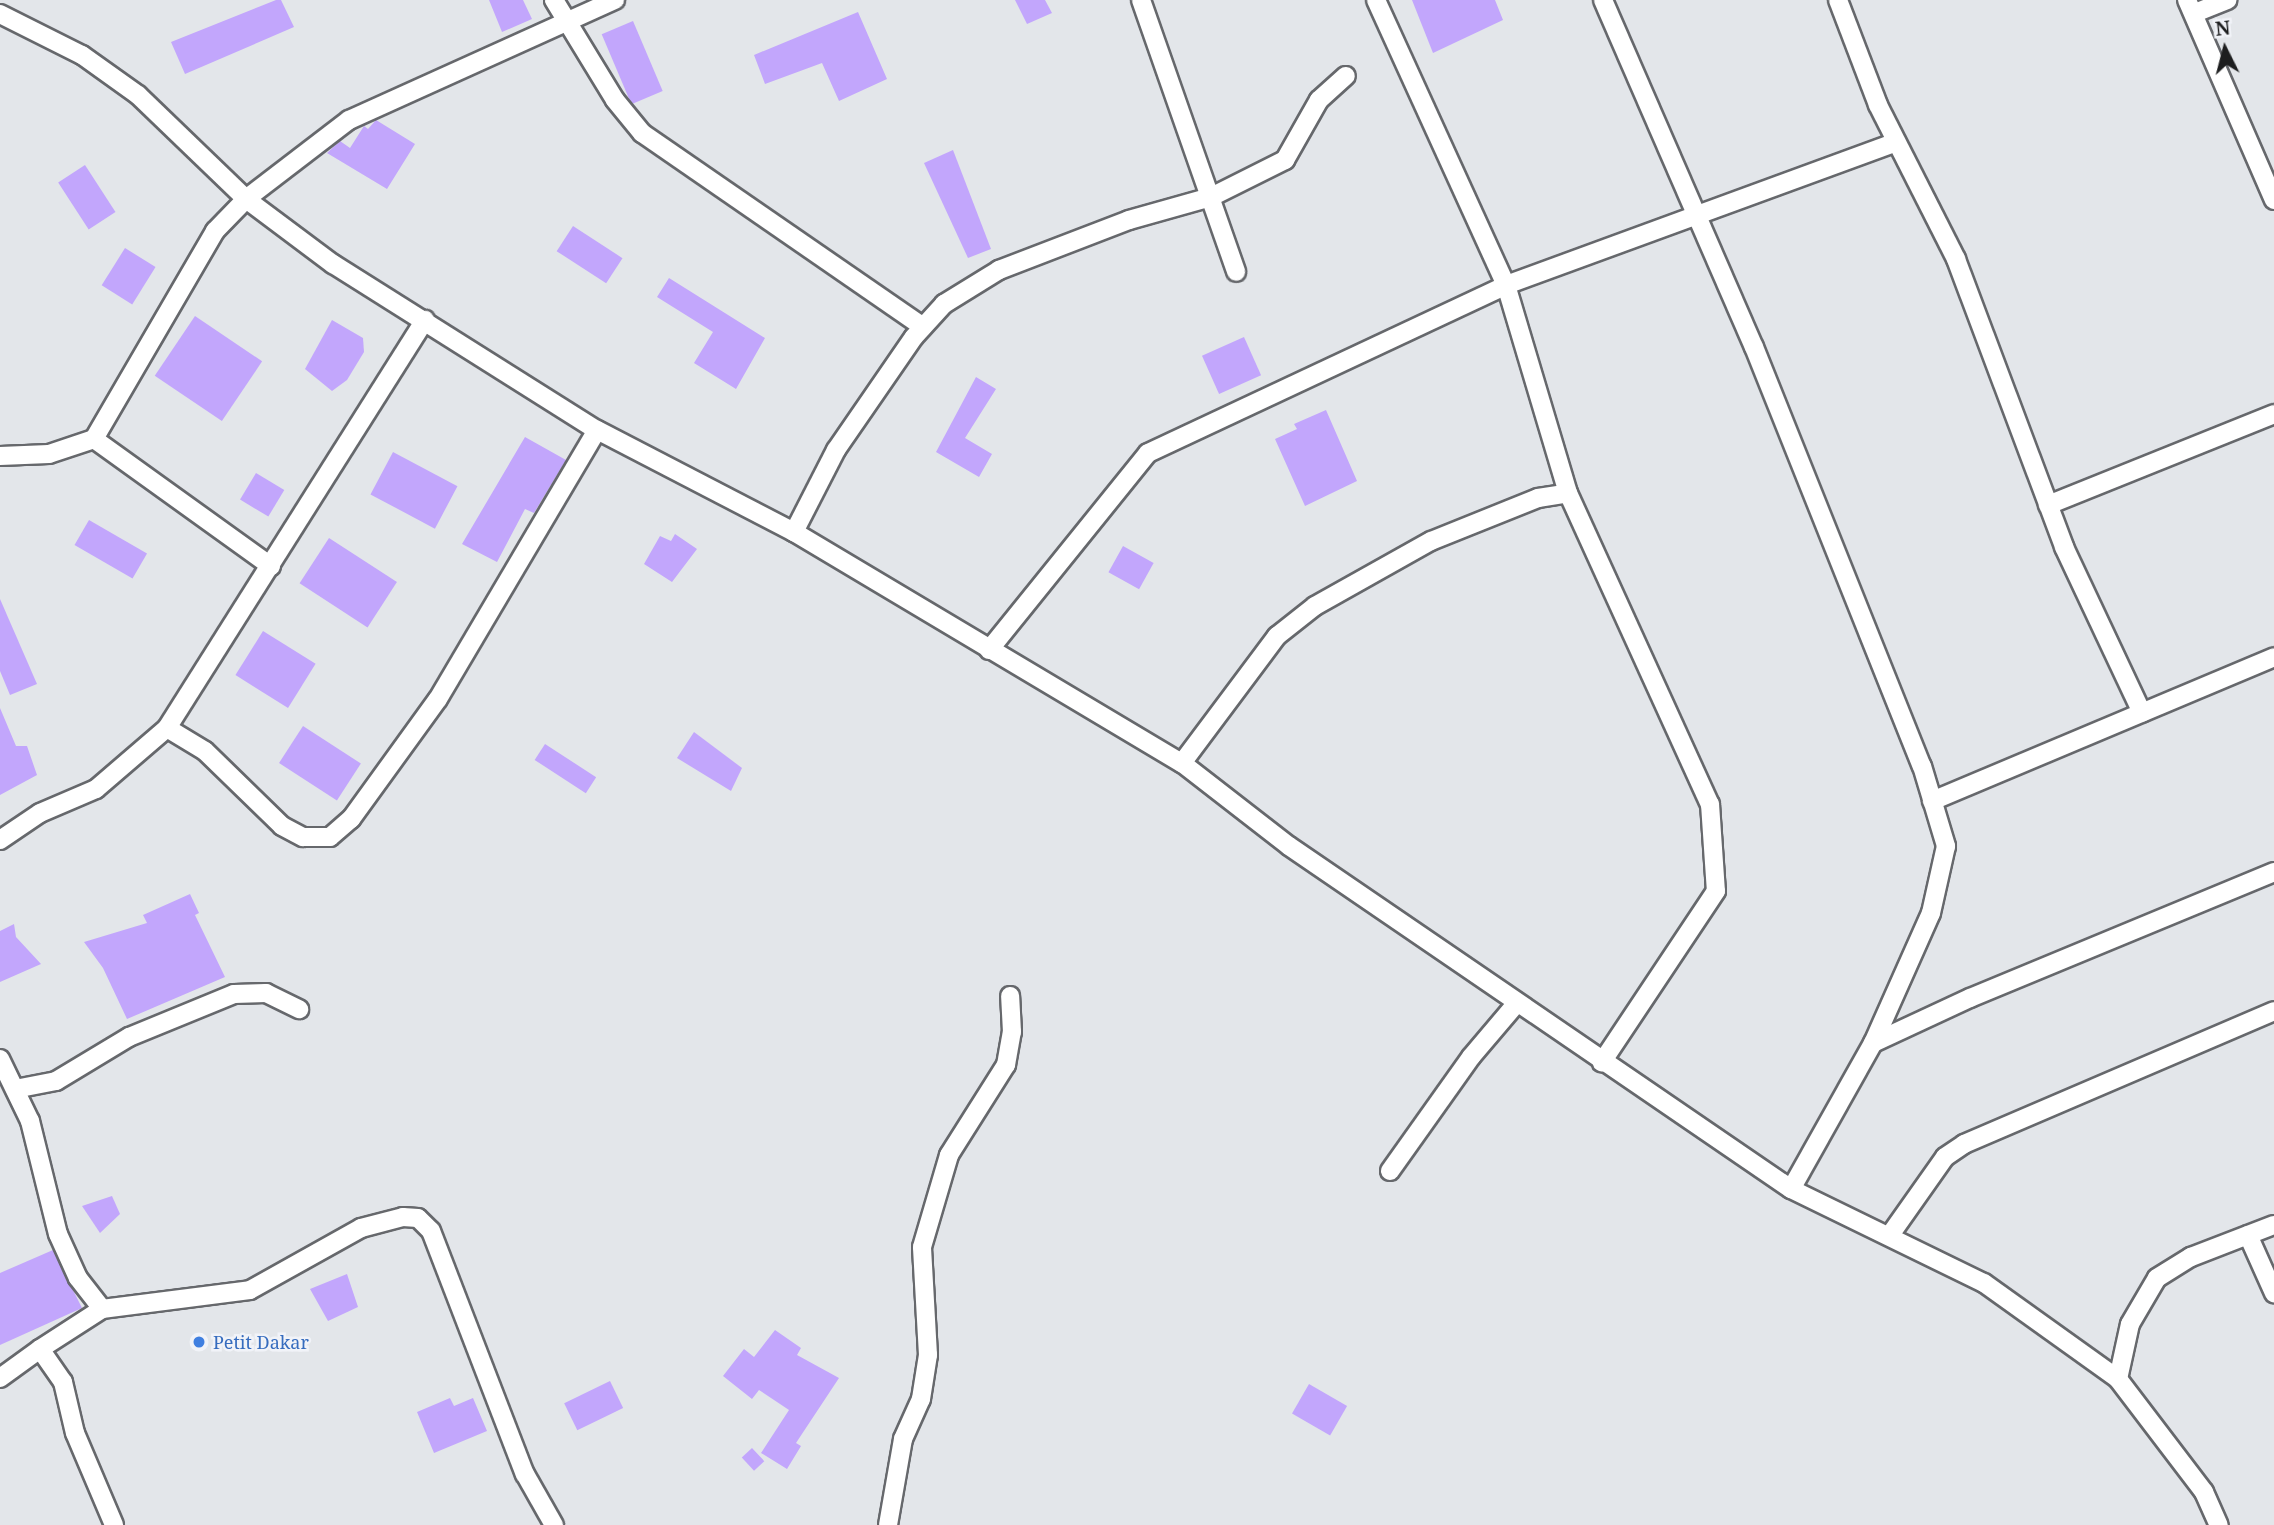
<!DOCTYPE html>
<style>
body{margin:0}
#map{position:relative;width:2274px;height:1525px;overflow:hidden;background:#e3e6ea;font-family:"Noto Serif",serif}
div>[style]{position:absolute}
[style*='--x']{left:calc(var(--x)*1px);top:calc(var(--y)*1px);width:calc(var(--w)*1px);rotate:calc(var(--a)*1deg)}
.building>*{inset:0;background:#c2a6fc;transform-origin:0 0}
.roads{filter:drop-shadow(2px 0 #66686c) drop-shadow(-2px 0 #66686c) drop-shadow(0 2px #66686c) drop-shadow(0 -2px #66686c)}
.street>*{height:18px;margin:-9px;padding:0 9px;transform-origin:9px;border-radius:9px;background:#fff}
.dots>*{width:19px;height:19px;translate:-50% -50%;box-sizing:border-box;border:4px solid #f1f3f8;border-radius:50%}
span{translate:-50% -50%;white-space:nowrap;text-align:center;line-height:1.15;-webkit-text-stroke:5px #f1f3f8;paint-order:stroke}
.shop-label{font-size:18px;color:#366cbe}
.left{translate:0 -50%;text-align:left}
.north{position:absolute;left:2190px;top:14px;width:70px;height:70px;-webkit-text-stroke:5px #f1f3f8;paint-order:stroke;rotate:354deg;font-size:19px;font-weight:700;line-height:28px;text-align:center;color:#1d1e1f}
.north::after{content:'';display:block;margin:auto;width:24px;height:32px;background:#1d1e1f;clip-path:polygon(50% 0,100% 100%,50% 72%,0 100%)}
</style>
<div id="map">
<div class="building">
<i style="clip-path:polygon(276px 0,281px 0,294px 27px,185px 74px,171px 42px)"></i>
<i style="clip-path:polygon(489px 0,523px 0,532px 19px,502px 32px)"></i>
<i style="clip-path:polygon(1015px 0,1045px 0,1052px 13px,1027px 24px)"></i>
<i style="clip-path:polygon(1412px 0,1495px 0,1503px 20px,1433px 53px)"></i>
<i style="clip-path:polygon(858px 12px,887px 79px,839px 101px,822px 63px,765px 84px,754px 55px)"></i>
<i style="left:633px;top:21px;width:76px;height:34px;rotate:67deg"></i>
<i style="clip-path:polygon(376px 120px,415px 144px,387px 189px,327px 153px,340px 141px,350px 148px,364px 126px,368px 129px)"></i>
<i style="clip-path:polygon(953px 150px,991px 249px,968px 258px,924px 163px)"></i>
<i style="left:85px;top:165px;width:56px;height:32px;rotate:57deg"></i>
<i style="left:573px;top:226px;width:59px;height:30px;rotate:33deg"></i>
<i style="left:125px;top:248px;width:36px;height:44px;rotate:32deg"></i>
<i style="clip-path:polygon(669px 278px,765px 338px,736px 389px,694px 363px,713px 332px,657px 297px)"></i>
<i style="left:195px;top:316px;width:81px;height:72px;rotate:34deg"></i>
<i style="clip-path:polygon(332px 320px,363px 338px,364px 352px,347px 380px,332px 391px,305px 369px)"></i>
<i style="left:1244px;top:337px;width:42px;height:46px;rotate:66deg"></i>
<i style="clip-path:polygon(976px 377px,996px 389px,965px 438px,992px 454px,979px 477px,936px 452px)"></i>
<i style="clip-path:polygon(1326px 410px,1357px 481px,1305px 506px,1275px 439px,1297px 429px,1294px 424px)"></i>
<i style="clip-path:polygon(525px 437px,566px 460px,534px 513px,525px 509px,497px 562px,462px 544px)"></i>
<i style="left:393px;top:452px;width:73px;height:48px;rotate:28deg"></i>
<i style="left:256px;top:473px;width:33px;height:31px;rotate:31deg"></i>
<i style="left:89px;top:520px;width:67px;height:29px;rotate:30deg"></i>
<i style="clip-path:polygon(675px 534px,697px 549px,672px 582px,644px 564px,660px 536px,671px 541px)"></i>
<i style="left:329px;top:538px;width:81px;height:54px;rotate:33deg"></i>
<i style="left:1123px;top:546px;width:35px;height:30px;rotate:29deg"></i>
<i style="clip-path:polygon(0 599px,37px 684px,10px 695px,0 671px)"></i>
<i style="left:263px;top:631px;width:62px;height:52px;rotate:32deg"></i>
<i style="clip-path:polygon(0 708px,16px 746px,27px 746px,37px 775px,0 795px)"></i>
<i style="left:303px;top:726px;width:69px;height:44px;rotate:33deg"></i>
<i style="clip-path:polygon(694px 732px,742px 768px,731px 791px,677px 758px)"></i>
<i style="left:545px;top:744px;width:61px;height:19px;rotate:33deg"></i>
<i style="clip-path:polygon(190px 894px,199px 913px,195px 915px,225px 977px,127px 1019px,103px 968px,84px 942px,147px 923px,143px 915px)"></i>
<i style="clip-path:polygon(14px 924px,16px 937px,41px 964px,0 982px,0 931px)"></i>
<i style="clip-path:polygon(112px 1196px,120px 1214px,100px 1233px,82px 1206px)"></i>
<i style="clip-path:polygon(53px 1250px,82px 1308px,0 1345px,0 1273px)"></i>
<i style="clip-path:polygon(347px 1274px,358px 1307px,328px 1321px,310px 1289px)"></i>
<i style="clip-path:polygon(775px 1330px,801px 1348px,797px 1355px,839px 1378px,796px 1443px,801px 1446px,787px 1469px,761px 1453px,789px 1410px,759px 1390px,752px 1399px,723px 1376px,744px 1349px,754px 1357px)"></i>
<i style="left:610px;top:1381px;width:30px;height:51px;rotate:64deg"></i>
<i style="left:1309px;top:1384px;width:44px;height:34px;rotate:30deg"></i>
<i style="clip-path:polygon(450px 1398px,454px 1406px,473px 1398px,487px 1431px,434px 1453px,417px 1412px)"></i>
<i style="left:752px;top:1448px;width:18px;height:14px;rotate:47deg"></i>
</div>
<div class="roads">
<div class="street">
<i style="--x:554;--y:0;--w:117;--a:58.6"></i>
<i style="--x:615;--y:100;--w:43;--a:50.7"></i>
<i style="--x:642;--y:133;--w:341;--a:34.6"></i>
<i style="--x:1141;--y:0;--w:288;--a:70.7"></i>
<i style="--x:1376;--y:0;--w:313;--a:65.5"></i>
<i style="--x:1506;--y:285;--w:217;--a:73.4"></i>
<i style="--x:1568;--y:493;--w:342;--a:65.5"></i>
<i style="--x:1710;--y:804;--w:87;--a:86.1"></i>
<i style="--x:1716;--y:891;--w:206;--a:123.7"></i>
<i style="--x:1603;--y:0;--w:378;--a:66.5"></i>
<i style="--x:1754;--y:347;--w:451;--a:68.2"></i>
<i style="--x:1922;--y:766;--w:84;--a:73.3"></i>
<i style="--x:1946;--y:846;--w:69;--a:102.6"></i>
<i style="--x:1931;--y:913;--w:142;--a:114"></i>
<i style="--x:1873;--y:1043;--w:167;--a:119.3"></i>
<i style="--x:1838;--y:0;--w:112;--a:69.1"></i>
<i style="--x:1878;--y:105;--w:173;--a:63.1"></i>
<i style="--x:1956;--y:259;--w:308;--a:69.4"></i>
<i style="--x:2064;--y:547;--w:183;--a:64.8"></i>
<i style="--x:2187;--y:0;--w:218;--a:66.5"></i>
<i style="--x:2195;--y:13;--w:35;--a:-22"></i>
<i style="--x:0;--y:14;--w:92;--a:26.6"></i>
<i style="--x:82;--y:55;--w:69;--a:35.5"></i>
<i style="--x:138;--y:95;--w:150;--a:43.9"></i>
<i style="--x:246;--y:199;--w:109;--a:36.8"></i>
<i style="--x:333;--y:264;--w:312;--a:32.2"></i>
<i style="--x:597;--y:430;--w:222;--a:27.4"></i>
<i style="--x:794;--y:532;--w:452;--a:30.8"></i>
<i style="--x:1182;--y:763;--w:135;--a:37.8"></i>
<i style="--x:1289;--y:846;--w:608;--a:34.34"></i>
<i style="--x:1791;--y:1189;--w:215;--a:26"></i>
<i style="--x:1984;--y:1283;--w:165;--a:35.6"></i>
<i style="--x:2118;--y:1379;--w:142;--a:52.7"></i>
<i style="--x:2204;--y:1492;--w:36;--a:66"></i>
<i style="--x:94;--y:439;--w:241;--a:-59.8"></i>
<i style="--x:215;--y:231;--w:45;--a:-45.9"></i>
<i style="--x:246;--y:199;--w:130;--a:-37.5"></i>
<i style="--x:349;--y:120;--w:292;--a:-24.3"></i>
<i style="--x:0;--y:456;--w:49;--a:-2.3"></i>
<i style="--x:49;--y:454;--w:47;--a:-18.4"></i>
<i style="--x:94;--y:439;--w:218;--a:35.7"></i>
<i style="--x:2048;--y:505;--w:244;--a:-21.9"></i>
<i style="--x:794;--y:532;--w:92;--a:-62.9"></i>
<i style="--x:836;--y:450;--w:137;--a:-55.4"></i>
<i style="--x:914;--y:337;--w:45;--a:-47.7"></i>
<i style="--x:944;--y:304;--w:65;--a:-31.7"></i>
<i style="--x:999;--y:270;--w:139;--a:-21"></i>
<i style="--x:1129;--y:220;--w:85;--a:-15.7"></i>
<i style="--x:1211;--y:197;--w:83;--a:-26.6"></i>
<i style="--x:1285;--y:160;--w:69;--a:-60.5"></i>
<i style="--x:1319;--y:100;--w:36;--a:-42"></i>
<i style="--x:989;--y:650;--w:253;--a:-51.1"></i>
<i style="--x:1148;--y:453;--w:395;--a:-25.1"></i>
<i style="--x:1506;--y:285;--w:415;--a:-20.1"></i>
<i style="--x:167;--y:728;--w:44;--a:31.2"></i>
<i style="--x:205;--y:751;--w:107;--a:44.2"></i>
<i style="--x:282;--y:826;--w:24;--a:28"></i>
<i style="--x:303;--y:837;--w:27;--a:0"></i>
<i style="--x:330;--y:837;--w:28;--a:-41"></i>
<i style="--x:351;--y:819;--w:148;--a:-54.1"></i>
<i style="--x:438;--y:699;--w:312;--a:-59.4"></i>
<i style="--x:1182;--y:763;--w:159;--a:-53.2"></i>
<i style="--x:1277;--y:636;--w:48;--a:-38.3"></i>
<i style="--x:1315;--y:606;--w:133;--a:-29.3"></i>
<i style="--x:1431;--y:541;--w:115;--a:-21.9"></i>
<i style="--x:1538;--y:498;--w:30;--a:-9"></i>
<i style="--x:1932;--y:801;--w:371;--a:-22.8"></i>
<i style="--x:0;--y:840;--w:48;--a:-34"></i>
<i style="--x:40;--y:813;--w:61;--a:-23.2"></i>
<i style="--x:96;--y:789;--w:94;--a:-40.7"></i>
<i style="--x:167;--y:728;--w:483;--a:-57.7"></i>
<i style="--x:1873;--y:1043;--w:107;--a:-24.9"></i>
<i style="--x:1970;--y:998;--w:329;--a:-22.5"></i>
<i style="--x:0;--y:1059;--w:69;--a:64.2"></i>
<i style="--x:30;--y:1121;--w:116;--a:76.1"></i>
<i style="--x:58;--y:1234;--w:48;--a:65.6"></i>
<i style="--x:78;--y:1278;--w:39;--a:52"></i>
<i style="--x:102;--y:1309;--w:149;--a:-7.3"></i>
<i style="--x:250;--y:1290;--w:127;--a:-29.2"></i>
<i style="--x:361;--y:1228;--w:43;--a:-14.7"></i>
<i style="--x:403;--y:1217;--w:15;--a:4"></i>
<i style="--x:418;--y:1218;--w:18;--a:45"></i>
<i style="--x:431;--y:1231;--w:261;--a:68.9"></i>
<i style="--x:525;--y:1474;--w:59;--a:60.4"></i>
<i style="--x:15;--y:1089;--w:42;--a:-11"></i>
<i style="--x:56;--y:1081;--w:85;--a:-31.1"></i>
<i style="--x:129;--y:1037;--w:113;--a:-22.3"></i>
<i style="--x:234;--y:994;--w:32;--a:-2"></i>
<i style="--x:266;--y:993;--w:37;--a:26"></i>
<i style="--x:1390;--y:1171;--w:140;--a:-54.6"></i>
<i style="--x:1471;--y:1057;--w:70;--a:-49.7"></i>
<i style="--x:1890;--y:1235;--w:95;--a:-54.8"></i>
<i style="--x:1945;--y:1157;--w:23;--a:-34"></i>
<i style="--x:1964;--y:1144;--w:337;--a:-23.2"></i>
<i style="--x:2248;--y:1235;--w:64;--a:65.9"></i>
<i style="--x:40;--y:1349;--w:74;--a:-32.8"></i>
<i style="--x:0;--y:1378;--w:49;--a:-35.9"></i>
<i style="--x:40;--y:1349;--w:40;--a:55.1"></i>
<i style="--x:63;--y:1382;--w:52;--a:76.8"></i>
<i style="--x:75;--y:1433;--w:100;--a:67"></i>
<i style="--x:2118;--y:1379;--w:56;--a:-77.7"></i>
<i style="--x:2130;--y:1324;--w:53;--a:-59.6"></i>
<i style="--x:2157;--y:1278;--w:40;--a:-32"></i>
<i style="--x:2191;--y:1257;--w:89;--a:-21.1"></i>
<i style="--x:888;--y:1525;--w:87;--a:-80.1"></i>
<i style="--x:903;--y:1439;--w:44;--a:-65.8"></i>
<i style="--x:921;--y:1399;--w:45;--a:-81"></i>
<i style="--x:928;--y:1355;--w:108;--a:-93.2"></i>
<i style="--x:922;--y:1247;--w:96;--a:-73.6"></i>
<i style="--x:949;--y:1155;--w:107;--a:-57.7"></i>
<i style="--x:1006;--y:1065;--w:34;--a:-80"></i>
<i style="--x:1012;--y:1032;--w:36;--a:-93"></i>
</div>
</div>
<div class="dots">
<i style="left:199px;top:1342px;background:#3f7fe0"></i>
</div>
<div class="shop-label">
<span class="left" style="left:213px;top:1342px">Petit Dakar</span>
</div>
<div class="north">N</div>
</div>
